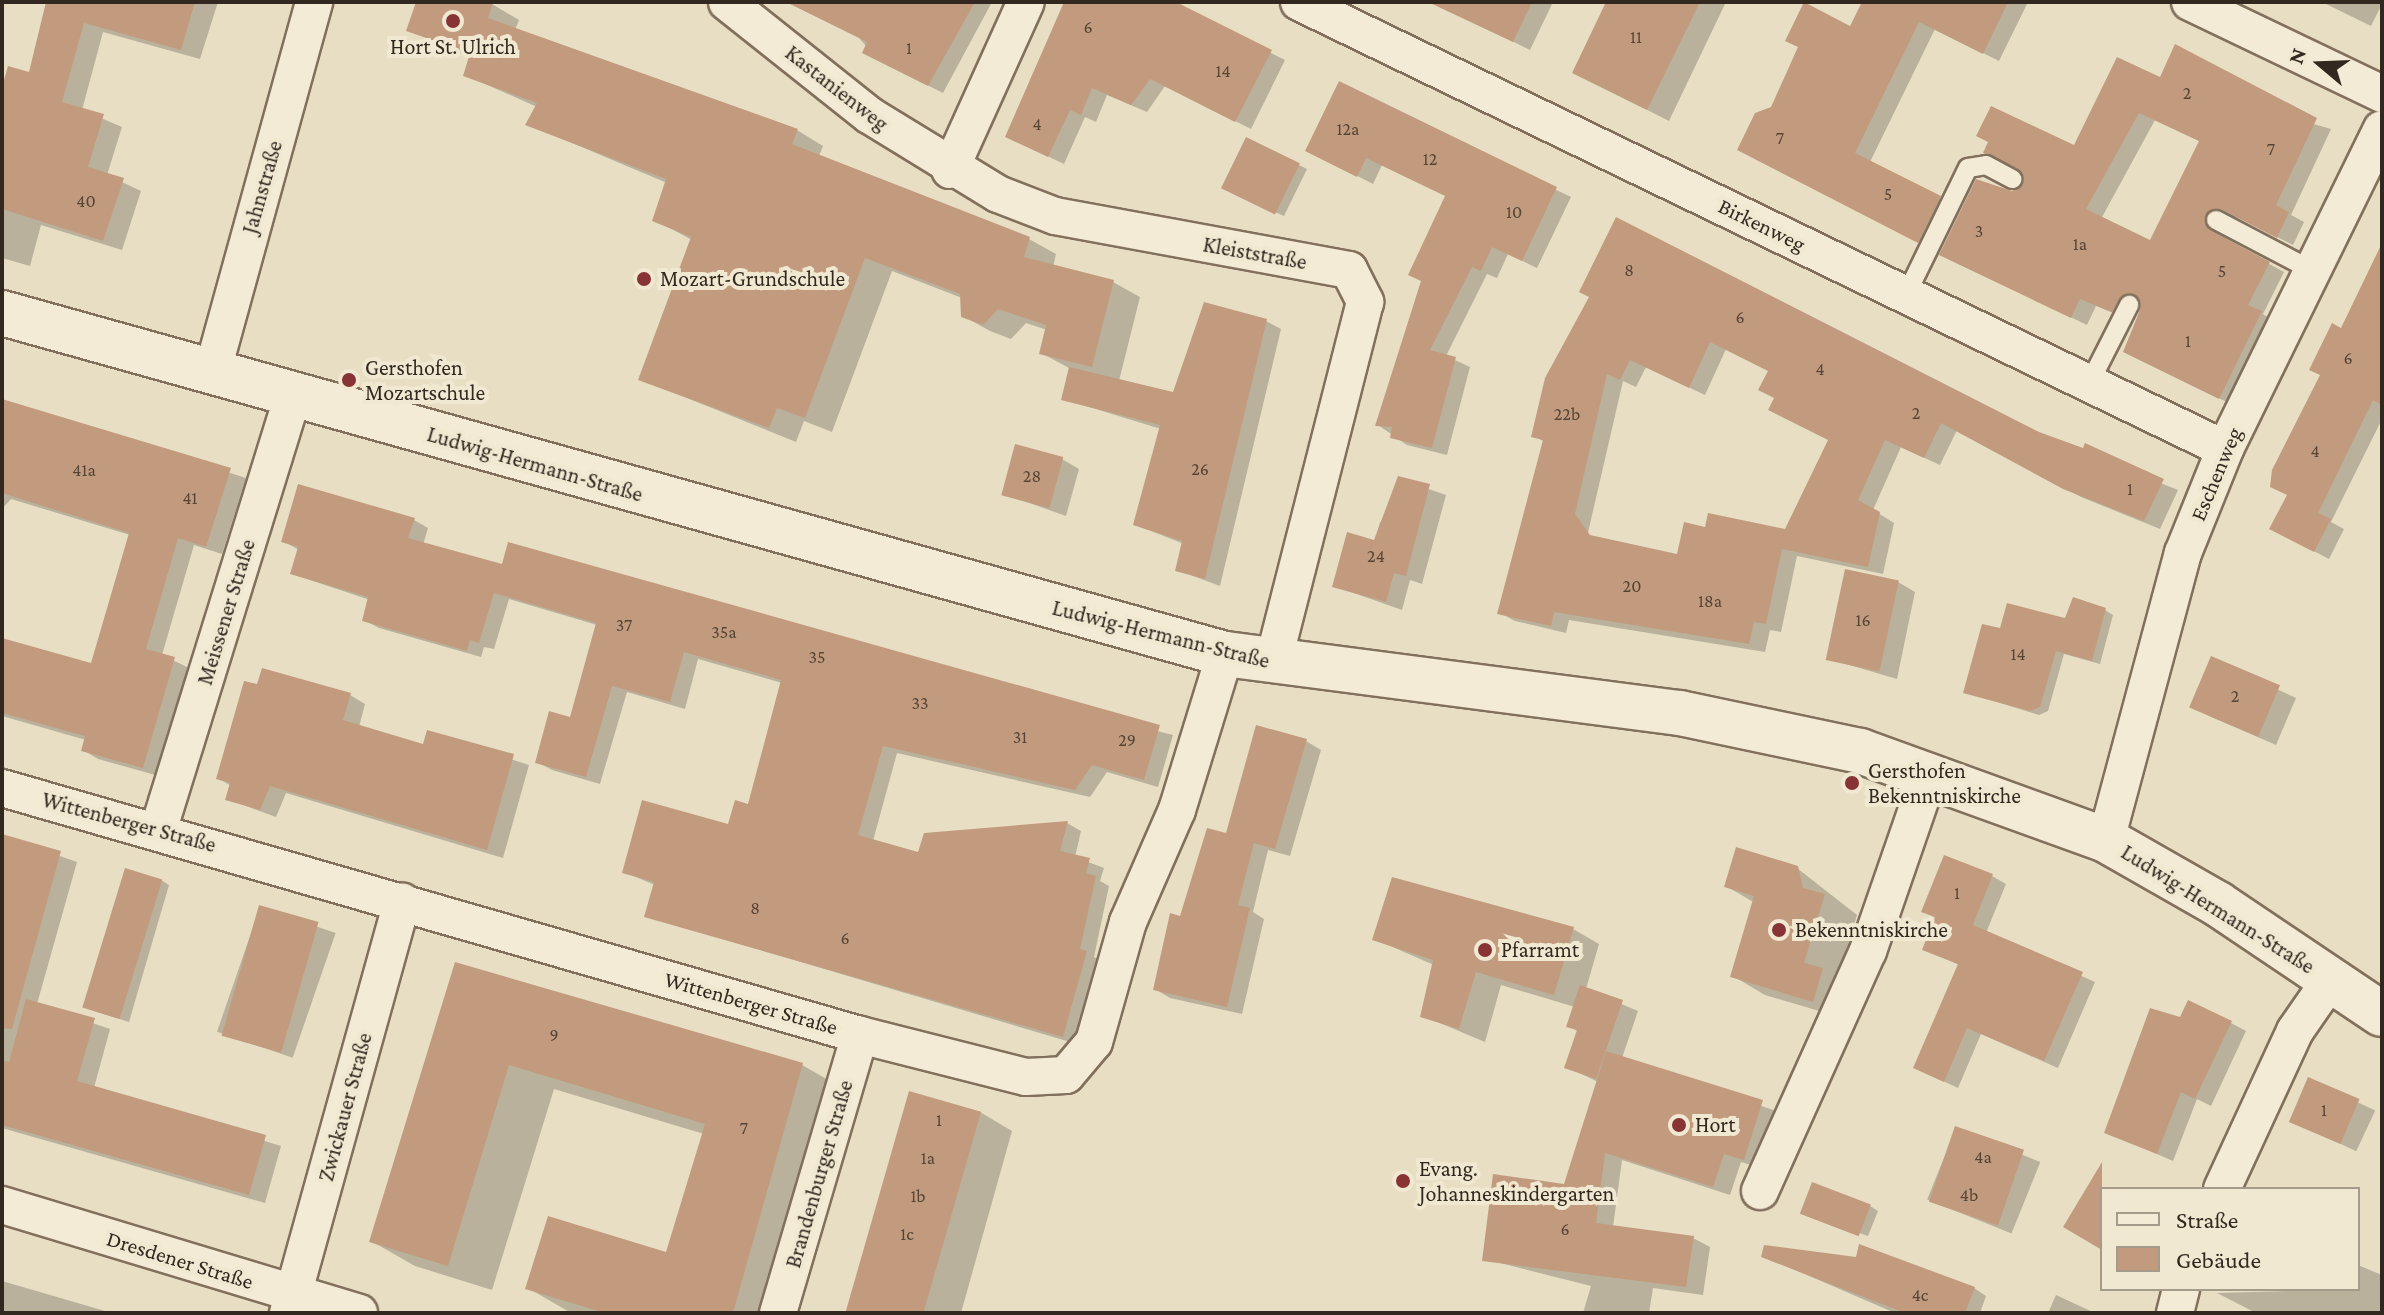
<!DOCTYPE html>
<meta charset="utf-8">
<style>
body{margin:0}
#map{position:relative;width:2384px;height:1315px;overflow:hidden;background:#e8dec4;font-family:"Crimson Pro",serif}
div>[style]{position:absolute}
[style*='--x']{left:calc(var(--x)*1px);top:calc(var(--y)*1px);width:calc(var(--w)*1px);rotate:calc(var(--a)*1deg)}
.shadow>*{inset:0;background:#0003;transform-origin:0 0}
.building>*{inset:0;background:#c29b7e;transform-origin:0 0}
.roads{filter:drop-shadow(2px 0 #81705c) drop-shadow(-2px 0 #81705c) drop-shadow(0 2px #81705c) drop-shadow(0 -2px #81705c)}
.lane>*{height:18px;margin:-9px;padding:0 9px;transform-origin:9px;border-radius:9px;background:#f4ebd6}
.street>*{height:36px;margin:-18px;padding:0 18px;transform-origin:18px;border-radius:18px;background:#f4ebd6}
.secondary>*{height:44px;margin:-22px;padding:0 22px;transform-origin:22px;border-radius:22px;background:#f4ebd6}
.dots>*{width:22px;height:22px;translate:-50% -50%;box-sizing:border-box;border:4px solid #f1e8d2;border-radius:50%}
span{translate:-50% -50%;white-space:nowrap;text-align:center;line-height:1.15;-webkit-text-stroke:8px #f1e8d2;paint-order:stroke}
.number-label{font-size:18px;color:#564537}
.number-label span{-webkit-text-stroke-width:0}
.poi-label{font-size:22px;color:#32281f}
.left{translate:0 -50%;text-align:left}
.street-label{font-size:22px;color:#32281f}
.frame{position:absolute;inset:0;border:4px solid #32281f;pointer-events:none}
.legend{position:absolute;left:2100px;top:1187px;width:260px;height:104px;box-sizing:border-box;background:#f1e8d2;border:2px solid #a59b8a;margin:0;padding:10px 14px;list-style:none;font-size:24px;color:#32281f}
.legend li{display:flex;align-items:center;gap:16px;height:40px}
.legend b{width:40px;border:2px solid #a59b8a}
.north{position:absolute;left:2280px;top:24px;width:80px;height:80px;-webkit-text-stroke:6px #f1e8d2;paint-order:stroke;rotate:289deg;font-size:22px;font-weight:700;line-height:32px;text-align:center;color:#32281f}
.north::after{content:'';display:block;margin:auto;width:28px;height:36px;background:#32281f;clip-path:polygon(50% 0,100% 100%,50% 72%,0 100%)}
</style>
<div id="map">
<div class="shadow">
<i style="clip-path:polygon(51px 2px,218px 2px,200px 59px,103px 32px,82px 110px,122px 127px,107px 175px,141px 191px,122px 250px,41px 225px,30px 266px,2px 258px,2px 94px,30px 75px)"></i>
<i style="clip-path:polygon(418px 2px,492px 4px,519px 20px,515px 30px,797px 130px,823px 146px,819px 156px,1029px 239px,1056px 254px,1053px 267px,1113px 282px,1140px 297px,1119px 381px,1174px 395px,1266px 321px,1281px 329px,1220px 586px,1177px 570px,1184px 544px,1136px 525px,1161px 429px,1063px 399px,1071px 369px,1041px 353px,1047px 330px,1026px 323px,1011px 339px,990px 331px,963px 316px,962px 298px,892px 271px,832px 432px,804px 421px,796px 442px,640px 379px,692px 240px,655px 220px,667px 183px,527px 124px,537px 107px,465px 75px,471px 58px,409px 30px)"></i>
<i style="clip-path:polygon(828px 2px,992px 2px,943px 93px,879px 61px)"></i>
<i style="clip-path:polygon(1067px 2px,1168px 2px,1285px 60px,1251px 129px,1165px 86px,1147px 112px,1107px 95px,1096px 122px,1085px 117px,1064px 164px,1007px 137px)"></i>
<i style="clip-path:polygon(1431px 2px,1553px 2px,1530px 50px)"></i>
<i style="clip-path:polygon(1609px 2px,1726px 2px,1669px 121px,1596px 84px)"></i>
<i style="clip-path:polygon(1864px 2px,2028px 2px,1999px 61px,1935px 29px,1870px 162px,1956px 207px,1935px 250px,1755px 159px,1772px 108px,1851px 28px)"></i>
<i style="clip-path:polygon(2322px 2px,2382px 2px,2382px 4px,2371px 26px)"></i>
<i style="clip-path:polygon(evenodd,2161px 80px,2331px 129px,2291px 215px,2304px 222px,2293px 245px,2238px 217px,2220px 224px,2225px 240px,2284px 272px,2263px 314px,2276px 322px,2235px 406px,2141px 360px,2139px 301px,2128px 319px,2096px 306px,2087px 325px,1957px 263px,2025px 185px,2021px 170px,1986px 153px,2075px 148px,2161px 80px,2155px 120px,2201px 142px,2151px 243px,2101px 219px,2155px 120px)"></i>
<i style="clip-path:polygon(1339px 84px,1571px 197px,1537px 268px,1508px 254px,1497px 278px,1487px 274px,1446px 356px,1470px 367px,1447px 455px,1407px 445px,1378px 425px,1447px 196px,1382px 165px,1373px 184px,1322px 158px)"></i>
<i style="clip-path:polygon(1299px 165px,1307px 169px,1284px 216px,1231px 192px)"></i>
<i style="clip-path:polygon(2382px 249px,2382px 419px,2331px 522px,2344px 529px,2329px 559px,2285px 536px,2289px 495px,2322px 375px)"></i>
<i style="clip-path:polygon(evenodd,1591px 297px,2038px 434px,2178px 490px,2160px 529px,2081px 497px,1957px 430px,1940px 465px,1901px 447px,1873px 510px,1894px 523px,1883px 574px,1797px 556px,1781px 632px,1770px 630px,1765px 652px,1569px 620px,1566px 633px,1515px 621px,1500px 613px,1545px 442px,1534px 436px,1591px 297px,1726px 349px,1770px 371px,1776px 398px,1830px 440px,1786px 531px,1707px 529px,1679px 556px,1587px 537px,1623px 381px,1636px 387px,1646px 367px,1705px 395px,1726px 349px)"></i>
<i style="clip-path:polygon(2px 402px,246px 478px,222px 554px,194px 545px,162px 655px,189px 668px,159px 776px,98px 759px,83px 750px,86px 740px,2px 716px,2px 644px,93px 666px,130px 535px,11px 499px,2px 509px)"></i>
<i style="clip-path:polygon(1062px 459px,1079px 469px,1066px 516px,1004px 494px)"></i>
<i style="clip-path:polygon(1399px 479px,1446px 495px,1422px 584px,1410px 580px,1402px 610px,1334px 586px,1375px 542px,1380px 522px,1388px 524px)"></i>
<i style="clip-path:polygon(414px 520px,428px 528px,423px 545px,1173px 735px,1158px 787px,1107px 772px,1090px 797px,897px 753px,873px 841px,919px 855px,1067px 823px,1081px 831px,1075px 857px,1104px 868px,1100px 881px,1109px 886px,1094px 957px,1101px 961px,1077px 1044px,646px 916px,655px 885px,624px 872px,730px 826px,749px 807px,782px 683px,698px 659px,685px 709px,627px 692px,600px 784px,552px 770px,537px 762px,571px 720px,597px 625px,509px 599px,494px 649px,484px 647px,481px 657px,379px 628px,364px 620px,370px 600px,292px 574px,299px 550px,283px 541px)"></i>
<i style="clip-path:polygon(1898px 582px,1915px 592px,1897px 679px,1829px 659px)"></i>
<i style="clip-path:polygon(2105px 610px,2113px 615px,2100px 664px,2064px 654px,2048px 711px,2039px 715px,1965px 692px,2067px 621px)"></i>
<i style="clip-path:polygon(2212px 659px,2296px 698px,2276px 745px,2209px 716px)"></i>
<i style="clip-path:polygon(350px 695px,365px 704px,359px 727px,424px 747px,428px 733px,529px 765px,503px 858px,286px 793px,276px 817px,227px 799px,231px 786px,218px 778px)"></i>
<i style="clip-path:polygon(1306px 741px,1321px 750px,1290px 856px,1268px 850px,1253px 912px,1264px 919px,1242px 1014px,1170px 998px,1155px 989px,1181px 918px)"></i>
<i style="clip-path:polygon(2px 836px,77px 862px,37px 1004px,110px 1029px,94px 1088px,281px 1146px,265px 1203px,2px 1128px)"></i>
<i style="clip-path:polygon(1797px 868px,1857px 915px,1838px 979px,1846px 1019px,1765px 995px,1733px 976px,1755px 903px,1726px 886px)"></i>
<i style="clip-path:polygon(1992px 876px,2006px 884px,1986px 933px,2095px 982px,2058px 1068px,1981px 1034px,1958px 1088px,1915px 1068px,1959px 965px,1925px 949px,1937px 919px,1924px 911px)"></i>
<i style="clip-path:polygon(161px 880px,169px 885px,129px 1022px,94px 1011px,86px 1007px)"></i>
<i style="clip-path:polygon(1393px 880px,1573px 929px,1599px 944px,1586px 989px,1638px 1011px,1622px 1058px,1779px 1112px,1761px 1168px,1741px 1162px,1730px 1195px,1622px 1160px,1613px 1227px,1693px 1238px,1710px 1247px,1703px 1295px,1653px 1288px,1649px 1313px,1583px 1313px,1591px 1286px,1484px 1259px,1566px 1186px,1598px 1082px,1567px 1067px,1579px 1032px,1569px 1026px,1575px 1007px,1501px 985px,1485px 1042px,1423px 1016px,1434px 965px,1374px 939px)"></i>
<i style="left:260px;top:907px;width:80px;height:132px;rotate:19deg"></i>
<i style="clip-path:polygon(456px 964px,802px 1065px,846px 1090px,784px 1313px,571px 1313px,528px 1288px,668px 1254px,704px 1134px,554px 1089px,492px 1290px,415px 1266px,371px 1241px)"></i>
<i style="clip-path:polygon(2181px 1020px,2231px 1023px,2246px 1031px,2211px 1106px,2197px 1099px,2173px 1161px,2106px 1132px)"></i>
<i style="left:2310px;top:1080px;width:72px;height:45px;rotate:25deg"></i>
<i style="clip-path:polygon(980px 1112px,1012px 1131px,961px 1313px,851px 1313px)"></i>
<i style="left:1956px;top:1128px;width:91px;height:77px;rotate:22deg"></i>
<i style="clip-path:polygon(1870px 1206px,1878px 1211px,1868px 1236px,1802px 1213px)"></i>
<i style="clip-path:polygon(1763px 1256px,1974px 1288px,1986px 1296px,1980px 1313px,1895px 1313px)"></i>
<i style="clip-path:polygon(2358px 1265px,2382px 1275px,2382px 1313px,2256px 1313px,2217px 1293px,2358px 1289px)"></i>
<i style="clip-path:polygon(2px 1281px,112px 1313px,2px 1313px)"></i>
<i style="clip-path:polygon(2056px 1295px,2095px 1313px,2048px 1313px)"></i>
</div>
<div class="building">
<i style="clip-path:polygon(46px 2px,195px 2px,181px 50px,84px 23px,62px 102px,104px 114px,88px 167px,124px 178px,103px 241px,2px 209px,2px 87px,8px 66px,29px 72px)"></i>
<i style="clip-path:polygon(416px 2px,493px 2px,488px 18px,798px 129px,792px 144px,1030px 237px,1024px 257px,1114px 280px,1092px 367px,1039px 354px,1046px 325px,998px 309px,983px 325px,961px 317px,960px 294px,865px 258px,805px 418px,777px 408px,769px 428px,638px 380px,691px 237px,652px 221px,666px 179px,525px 125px,537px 103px,463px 76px,470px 53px,406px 31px)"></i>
<i style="clip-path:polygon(786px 2px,975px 2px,928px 86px,862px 53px,867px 42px)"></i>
<i style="clip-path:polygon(1064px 2px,1176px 2px,1272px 50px,1235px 122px,1150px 79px,1131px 105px,1092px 88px,1081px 115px,1070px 110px,1048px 157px,1005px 137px)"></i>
<i style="clip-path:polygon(1428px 2px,1532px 2px,1513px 42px)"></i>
<i style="clip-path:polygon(1606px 2px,1700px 2px,1647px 110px,1572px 73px)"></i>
<i style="clip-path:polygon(1804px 2px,1850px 26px,1862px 2px,2008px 2px,1983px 54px,1919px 22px,1855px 153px,1941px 196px,1918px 243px,1737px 150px,1755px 113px,1771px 107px,1798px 47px,1785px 41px)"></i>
<i style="clip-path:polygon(evenodd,2175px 44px,2317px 118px,2276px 205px,2289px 212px,2277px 238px,2221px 209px,2205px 215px,2210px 230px,2270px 262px,2248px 305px,2262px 311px,2219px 399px,2123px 352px,2140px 310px,2135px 295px,2122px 295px,2112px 312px,2080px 299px,2071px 318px,1939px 255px,1976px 179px,2012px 191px,2023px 184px,2018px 169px,1983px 153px,1988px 142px,1976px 136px,1991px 106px,2074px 145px,2117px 57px,2160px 77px,2175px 44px,2139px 113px,2199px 141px,2150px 240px,2086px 209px,2139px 113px)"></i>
<i style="clip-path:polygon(1339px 81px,1557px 187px,1522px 261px,1492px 247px,1481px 271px,1472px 267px,1430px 350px,1456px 357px,1432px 448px,1390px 438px,1392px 427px,1375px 426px,1421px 281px,1408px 275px,1445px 196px,1366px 158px,1357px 177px,1305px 151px)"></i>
<i style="left:1246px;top:137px;width:60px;height:57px;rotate:26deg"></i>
<i style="clip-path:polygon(evenodd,1616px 217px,2039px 432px,2083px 448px,2085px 443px,2164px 479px,2144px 521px,2063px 489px,1941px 423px,1924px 458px,1885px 440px,1858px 500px,1880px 512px,1868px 567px,1782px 549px,1766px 624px,1754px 622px,1749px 644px,1554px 612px,1551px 626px,1497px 614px,1543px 440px,1531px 437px,1545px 378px,1589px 297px,1579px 292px,1616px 217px,1710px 342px,1768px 371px,1758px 390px,1774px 398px,1768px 410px,1828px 440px,1785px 529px,1708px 513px,1705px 527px,1684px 522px,1677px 554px,1590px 535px,1575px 514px,1607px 374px,1620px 380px,1630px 360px,1689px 388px,1710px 342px)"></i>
<i style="clip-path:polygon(2382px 243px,2382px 405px,2373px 400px,2318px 513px,2331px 519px,2314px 552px,2269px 529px,2287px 495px,2270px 487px,2272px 470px,2320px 375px,2309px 370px,2332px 323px,2341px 328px)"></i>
<i style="clip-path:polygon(1204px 302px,1267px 319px,1205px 579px,1175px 571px,1182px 541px,1133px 525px,1160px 425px,1061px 400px,1069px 367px,1173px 392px)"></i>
<i style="clip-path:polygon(2px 399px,231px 468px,206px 547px,178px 538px,146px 649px,175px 657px,143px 768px,81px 751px,85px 736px,2px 713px,2px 638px,91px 663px,129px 533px,2px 493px)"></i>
<i style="left:1015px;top:444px;width:50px;height:53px;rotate:15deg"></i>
<i style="clip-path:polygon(1398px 476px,1430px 484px,1406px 576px,1394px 573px,1386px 602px,1332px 587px,1347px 532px,1374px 540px)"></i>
<i style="clip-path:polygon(298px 484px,415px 518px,408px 538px,502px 564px,508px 542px,1160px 725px,1144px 780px,1092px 765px,1075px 790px,883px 746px,858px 835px,918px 852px,924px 833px,1068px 821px,1060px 851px,1090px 858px,1086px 873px,1096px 876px,1080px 949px,1087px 951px,1063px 1037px,644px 917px,654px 882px,622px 873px,642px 800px,728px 824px,735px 800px,748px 804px,781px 680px,684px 652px,670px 702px,612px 686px,586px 777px,535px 763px,549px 711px,570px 717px,596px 623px,494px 593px,479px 643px,470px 640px,467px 651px,362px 621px,368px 597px,290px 574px,298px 547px,281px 542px)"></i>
<i style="left:1845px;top:569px;width:55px;height:93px;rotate:12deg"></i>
<i style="clip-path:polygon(2073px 597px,2106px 608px,2092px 661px,2056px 651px,2040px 707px,2030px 711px,1963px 693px,1982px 624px,2000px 628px,2007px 603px,2065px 618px)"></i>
<i style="left:2211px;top:656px;width:75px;height:56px;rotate:23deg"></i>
<i style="clip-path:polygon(262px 668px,351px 693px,343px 720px,423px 744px,427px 730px,514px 754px,487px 850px,270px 786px,260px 810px,225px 800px,230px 783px,216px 779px,244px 681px,257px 684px)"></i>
<i style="clip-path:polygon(1256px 725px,1307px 739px,1275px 849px,1254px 843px,1238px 905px,1250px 908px,1227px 1007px,1153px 990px,1170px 913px,1180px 916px,1207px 828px,1226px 833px)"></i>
<i style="clip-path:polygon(2px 834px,61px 851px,12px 1029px,2px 1028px)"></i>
<i style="clip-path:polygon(1736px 847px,1798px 866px,1803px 888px,1825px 894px,1804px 963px,1823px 968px,1813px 1002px,1730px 977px,1754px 896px,1724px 887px)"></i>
<i style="clip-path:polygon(1944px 855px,1993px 874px,1973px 925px,2083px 972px,2044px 1061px,1967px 1028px,1944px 1082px,1913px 1068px,1958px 964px,1922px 950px,1935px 917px,1921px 912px)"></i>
<i style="left:125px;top:868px;width:39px;height:146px;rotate:17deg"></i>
<i style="clip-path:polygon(1392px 877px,1574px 927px,1554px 995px,1476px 972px,1459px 1029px,1420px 1017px,1433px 960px,1372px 940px)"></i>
<i style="left:259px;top:905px;width:62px;height:136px;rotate:16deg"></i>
<i style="clip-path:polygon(455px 962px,803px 1063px,733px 1313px,605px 1313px,525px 1289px,548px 1216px,666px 1252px,705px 1124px,509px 1065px,448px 1266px,369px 1242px)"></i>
<i style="clip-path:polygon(1580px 985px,1623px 1000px,1596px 1079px,1564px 1068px,1577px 1030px,1566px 1027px)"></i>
<i style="clip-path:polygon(26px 999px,95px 1018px,77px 1081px,266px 1135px,249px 1195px,2px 1125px,2px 1060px,9px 1062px)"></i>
<i style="clip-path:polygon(2188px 1000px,2232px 1021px,2195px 1099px,2181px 1092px,2157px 1154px,2104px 1133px,2150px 1008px,2180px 1017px)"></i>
<i style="clip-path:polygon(1606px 1051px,1763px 1100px,1744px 1160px,1724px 1154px,1713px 1187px,1605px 1153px,1596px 1223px,1694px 1236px,1686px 1287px,1482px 1261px,1493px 1174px,1564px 1184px)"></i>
<i style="left:2308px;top:1077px;width:56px;height:49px;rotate:23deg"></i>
<i style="left:909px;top:1091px;width:75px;height:230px;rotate:16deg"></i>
<i style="left:1955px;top:1126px;width:73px;height:80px;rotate:19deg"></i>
<i style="clip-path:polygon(2102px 1162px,2102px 1250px,2063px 1227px)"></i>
<i style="left:1812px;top:1182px;width:63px;height:34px;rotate:21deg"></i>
<i style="clip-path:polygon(1859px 1244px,1975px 1287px,1965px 1313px,1905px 1313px,1761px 1257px,1764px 1245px,1856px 1257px)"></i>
</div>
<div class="roads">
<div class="lane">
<i style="--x:2216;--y:220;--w:110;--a:27.7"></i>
<i style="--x:1906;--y:295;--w:141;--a:-64"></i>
<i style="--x:1968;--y:168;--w:18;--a:-9"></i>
<i style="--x:1986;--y:165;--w:30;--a:28"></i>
<i style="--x:2089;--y:384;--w:89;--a:-63.1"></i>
</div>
<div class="street">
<i style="--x:727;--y:2;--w:181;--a:38.5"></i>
<i style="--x:869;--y:115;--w:151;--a:31.5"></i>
<i style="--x:998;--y:194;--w:61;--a:21.1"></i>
<i style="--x:1055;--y:216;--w:299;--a:10.4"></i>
<i style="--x:1349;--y:270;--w:36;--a:63"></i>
<i style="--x:1365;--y:302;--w:372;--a:104.3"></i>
<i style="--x:1299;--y:2;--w:1028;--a:25.77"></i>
<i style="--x:2190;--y:2;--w:213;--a:25.6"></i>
<i style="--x:950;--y:170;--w:184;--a:-65.7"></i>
<i style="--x:212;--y:373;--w:385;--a:-74.6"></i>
<i style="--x:2;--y:788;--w:893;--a:16.06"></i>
<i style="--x:860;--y:1035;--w:171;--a:14.2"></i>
<i style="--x:1026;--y:1077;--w:40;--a:-2.9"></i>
<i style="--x:1066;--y:1075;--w:43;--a:-49.7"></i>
<i style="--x:1094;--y:1042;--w:125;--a:-74.2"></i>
<i style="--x:1128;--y:922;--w:122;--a:-66.4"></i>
<i style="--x:1177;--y:810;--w:163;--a:-72.9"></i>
<i style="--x:159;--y:828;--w:453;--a:-72.8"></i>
<i style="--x:2106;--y:840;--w:297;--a:-75"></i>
<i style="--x:2183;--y:553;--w:112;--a:-68"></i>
<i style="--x:2225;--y:449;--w:356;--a:-63.9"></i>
<i style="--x:2222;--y:1189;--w:174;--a:-65.2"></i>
<i style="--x:2295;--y:1031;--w:63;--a:-55.3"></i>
<i style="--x:1760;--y:1191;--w:263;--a:-65.8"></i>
<i style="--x:1868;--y:951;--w:189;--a:-70.9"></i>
<i style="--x:2;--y:1205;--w:373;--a:16.8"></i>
<i style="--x:288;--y:1313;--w:427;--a:-74.5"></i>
<i style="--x:778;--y:1313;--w:290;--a:-73.6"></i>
<i style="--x:2175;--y:1313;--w:25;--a:-76"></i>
</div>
<div class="secondary">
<i style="--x:2;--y:313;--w:1270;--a:15.58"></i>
<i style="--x:1225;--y:654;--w:459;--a:7.4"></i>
<i style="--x:1680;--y:713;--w:184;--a:11.9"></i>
<i style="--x:1860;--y:751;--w:262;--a:19.9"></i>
<i style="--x:2106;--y:840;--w:129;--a:29.7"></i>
<i style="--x:2218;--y:904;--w:197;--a:33.9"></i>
</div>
</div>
<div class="dots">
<i style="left:453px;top:21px;background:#883434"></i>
<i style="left:644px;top:279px;background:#883434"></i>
<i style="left:349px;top:380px;background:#883434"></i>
<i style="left:1852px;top:783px;background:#883434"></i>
<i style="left:1779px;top:930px;background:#883434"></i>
<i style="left:1485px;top:950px;background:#883434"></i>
<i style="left:1679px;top:1125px;background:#883434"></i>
<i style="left:1403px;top:1181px;background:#883434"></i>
</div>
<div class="number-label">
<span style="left:1088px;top:27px">6</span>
<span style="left:1636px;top:37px">11</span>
<span style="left:909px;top:48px">1</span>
<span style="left:1223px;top:71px">14</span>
<span style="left:2187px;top:93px">2</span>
<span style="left:1037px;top:124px">4</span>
<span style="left:1348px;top:129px">12a</span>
<span style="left:1780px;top:138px">7</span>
<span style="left:2271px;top:149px">7</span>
<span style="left:1430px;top:159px">12</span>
<span style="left:1888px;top:194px">5</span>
<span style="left:86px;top:201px">40</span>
<span style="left:1514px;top:212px">10</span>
<span style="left:1979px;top:231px">3</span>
<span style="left:2080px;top:244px">1a</span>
<span style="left:1629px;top:270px">8</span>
<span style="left:2222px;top:271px">5</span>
<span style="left:1740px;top:317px">6</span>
<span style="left:2188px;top:341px">1</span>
<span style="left:2348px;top:358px">6</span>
<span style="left:1820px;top:369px">4</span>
<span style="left:1916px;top:413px">2</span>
<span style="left:1567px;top:414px">22b</span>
<span style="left:2315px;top:451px">4</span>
<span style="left:1200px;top:469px">26</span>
<span style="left:84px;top:470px">41a</span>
<span style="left:1032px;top:476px">28</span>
<span style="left:2130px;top:489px">1</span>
<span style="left:190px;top:498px">41</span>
<span style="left:1376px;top:556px">24</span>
<span style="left:1632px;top:586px">20</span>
<span style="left:1710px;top:601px">18a</span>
<span style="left:1863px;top:620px">16</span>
<span style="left:624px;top:625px">37</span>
<span style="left:724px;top:632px">35a</span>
<span style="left:2018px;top:654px">14</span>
<span style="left:817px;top:657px">35</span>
<span style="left:2235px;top:696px">2</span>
<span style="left:920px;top:703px">33</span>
<span style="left:1020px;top:737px">31</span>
<span style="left:1127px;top:740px">29</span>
<span style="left:1957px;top:893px">1</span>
<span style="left:755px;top:908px">8</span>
<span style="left:845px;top:938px">6</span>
<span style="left:554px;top:1035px">9</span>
<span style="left:2324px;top:1110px">1</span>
<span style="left:939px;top:1120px">1</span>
<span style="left:744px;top:1128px">7</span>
<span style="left:1983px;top:1157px">4a</span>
<span style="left:928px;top:1158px">1a</span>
<span style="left:1969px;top:1195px">4b</span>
<span style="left:918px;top:1196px">1b</span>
<span style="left:1565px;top:1229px">6</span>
<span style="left:907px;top:1234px">1c</span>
<span style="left:1920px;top:1295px">4c</span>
</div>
<div class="poi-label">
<span style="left:453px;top:47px">Hort St. Ulrich</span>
<span class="left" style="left:660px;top:279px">Mozart-Grundschule</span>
<span class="left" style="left:365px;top:380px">Gersthofen<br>Mozartschule</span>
<span class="left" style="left:1868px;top:783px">Gersthofen<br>Bekenntniskirche</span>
<span class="left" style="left:1795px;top:930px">Bekenntniskirche</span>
<span class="left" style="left:1501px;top:950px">Pfarramt</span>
<span class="left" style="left:1695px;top:1125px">Hort</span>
<span class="left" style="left:1419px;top:1181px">Evang.<br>Johanneskindergarten</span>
</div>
<div class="street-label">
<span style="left:837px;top:88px;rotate:38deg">Kastanienweg</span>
<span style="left:262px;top:187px;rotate:-74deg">Jahnstraße</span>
<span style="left:1762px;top:225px;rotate:26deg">Birkenweg</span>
<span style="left:1255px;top:253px;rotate:10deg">Kleiststraße</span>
<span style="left:535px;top:464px;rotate:16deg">Ludwig-Hermann-Straße</span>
<span style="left:2216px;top:474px;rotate:-67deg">Eschenweg</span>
<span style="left:226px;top:612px;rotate:-73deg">Meissener Straße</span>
<span style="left:1161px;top:634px;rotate:14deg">Ludwig-Hermann-Straße</span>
<span style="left:129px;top:822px;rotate:15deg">Wittenberger Straße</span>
<span style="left:2218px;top:909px;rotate:32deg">Ludwig-Hermann-Straße</span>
<span style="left:751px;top:1003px;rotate:16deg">Wittenberger Straße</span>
<span style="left:345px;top:1107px;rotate:-75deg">Zwickauer Straße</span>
<span style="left:819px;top:1174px;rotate:-74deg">Brandenburger Straße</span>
<span style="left:180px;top:1260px;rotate:17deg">Dresdener Straße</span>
</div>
<div class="frame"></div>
<ul class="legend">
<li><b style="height:10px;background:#f4ebd6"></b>Straße</li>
<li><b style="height:22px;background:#c29b7e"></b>Gebäude</li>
</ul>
<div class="north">N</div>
</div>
